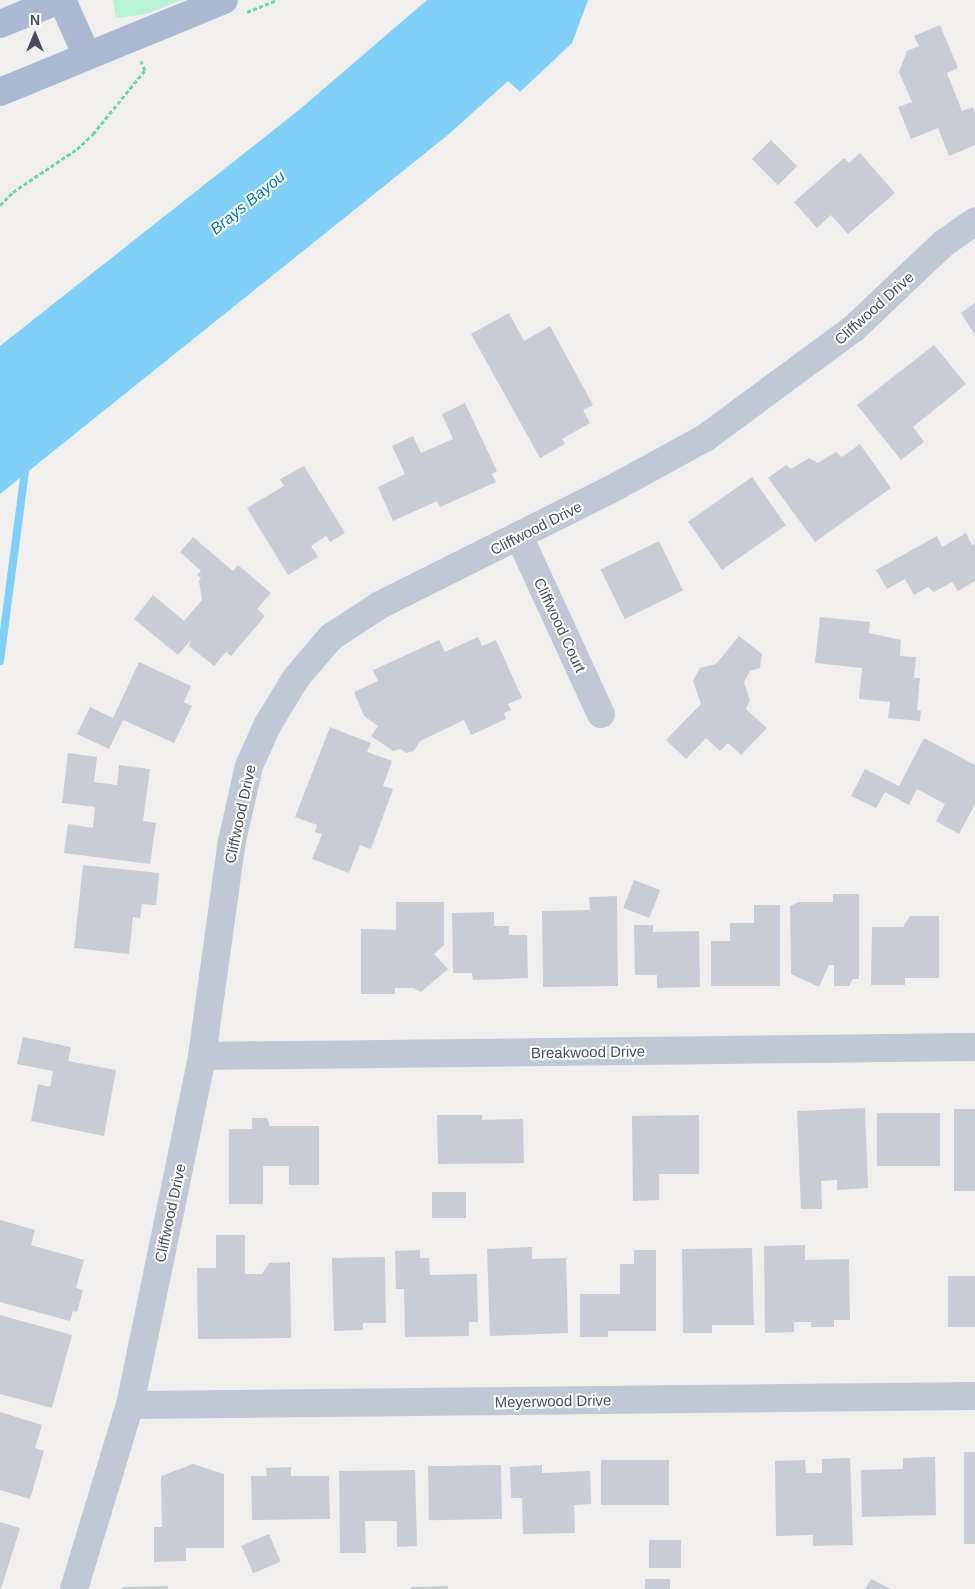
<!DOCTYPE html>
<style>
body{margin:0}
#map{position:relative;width:975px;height:1589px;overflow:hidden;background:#f1eeee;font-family:Helvetica,sans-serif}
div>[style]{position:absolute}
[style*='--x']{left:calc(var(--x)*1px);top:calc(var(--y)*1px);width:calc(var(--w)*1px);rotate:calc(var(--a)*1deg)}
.green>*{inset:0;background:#b7f4d6}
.water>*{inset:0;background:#7fcff7}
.stream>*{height:8px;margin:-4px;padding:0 4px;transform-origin:4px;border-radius:4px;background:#7fcff7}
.building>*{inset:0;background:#c9ccd5;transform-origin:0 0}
.path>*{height:3px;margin-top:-1.5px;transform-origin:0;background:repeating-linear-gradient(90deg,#6bd6ae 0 4px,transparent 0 6.5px)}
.minor>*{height:28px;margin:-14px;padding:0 14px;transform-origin:14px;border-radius:14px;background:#c0c8d5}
.major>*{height:28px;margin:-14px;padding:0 14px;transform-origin:14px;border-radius:14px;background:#aab9d1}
span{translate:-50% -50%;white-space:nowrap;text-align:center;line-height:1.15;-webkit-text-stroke:4px #fff;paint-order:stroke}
.street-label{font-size:15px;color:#444f5e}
.water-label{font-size:16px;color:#0079b5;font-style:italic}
.north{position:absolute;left:10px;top:10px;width:50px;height:50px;-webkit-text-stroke:4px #fff;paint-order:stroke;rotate:0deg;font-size:14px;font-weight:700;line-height:20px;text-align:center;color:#444f5e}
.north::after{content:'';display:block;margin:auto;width:18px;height:22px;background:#444f5e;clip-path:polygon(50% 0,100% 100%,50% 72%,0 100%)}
</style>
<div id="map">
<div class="green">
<i style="clip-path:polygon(113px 0,182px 0,146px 14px,116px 18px)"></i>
</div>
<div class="water">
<i style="clip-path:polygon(427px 0,588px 0,572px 43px,520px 92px,508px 81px,449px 134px,0 494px,0 346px,299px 110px)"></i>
</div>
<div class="stream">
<i style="--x:0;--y:661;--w:199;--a:-82.5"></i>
</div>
<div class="building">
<i style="clip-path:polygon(940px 25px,958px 68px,947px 73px,962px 111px,973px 107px,975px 113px,975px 145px,949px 156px,938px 128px,911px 139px,898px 107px,912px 102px,899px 72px,907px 51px,919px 46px,914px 36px)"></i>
<i style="left:771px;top:140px;width:37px;height:27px;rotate:45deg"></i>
<i style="clip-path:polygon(860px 153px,895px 193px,848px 234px,831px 215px,817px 228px,794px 202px,844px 158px,849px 163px)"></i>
<i style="clip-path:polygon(975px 303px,975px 335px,961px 313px)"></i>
<i style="clip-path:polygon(509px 313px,524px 341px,550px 326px,593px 405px,583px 410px,590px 423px,562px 439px,565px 444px,540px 458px,471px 334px)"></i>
<i style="clip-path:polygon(934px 345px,966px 384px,913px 427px,924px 442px,901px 460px,857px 405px)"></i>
<i style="clip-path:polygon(465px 403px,497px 471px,492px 474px,496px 482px,440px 507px,437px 501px,393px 521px,378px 487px,405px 474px,392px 446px,413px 436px,421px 453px,453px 439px,442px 414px)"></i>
<i style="clip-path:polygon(860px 444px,891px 488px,815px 542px,768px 478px,786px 465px,791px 469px,809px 458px,818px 463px,836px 452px,842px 457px)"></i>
<i style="clip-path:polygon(304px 466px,345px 533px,330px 542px,326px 536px,311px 546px,318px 557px,288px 575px,247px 508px,284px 486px,280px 479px)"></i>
<i style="left:752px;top:477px;width:59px;height:78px;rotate:55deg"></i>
<i style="clip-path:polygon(966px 533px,972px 545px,975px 544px,975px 581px,958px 591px,952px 582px,934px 592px,928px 587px,914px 595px,905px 579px,887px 589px,876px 570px,937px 536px,942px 547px)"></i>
<i style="clip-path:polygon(193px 537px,233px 571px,238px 565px,271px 593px,257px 609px,265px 616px,231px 656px,226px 652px,214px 666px,189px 646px,191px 640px,178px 655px,134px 619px,153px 595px,184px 621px,202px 600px,199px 581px,201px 578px,197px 575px,201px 571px,180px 552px)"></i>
<i style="left:659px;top:541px;width:55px;height:65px;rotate:64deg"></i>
<i style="clip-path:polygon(820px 617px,870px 622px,869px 633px,901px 640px,900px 656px,916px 657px,914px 678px,920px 678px,917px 710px,921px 711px,920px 721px,888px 718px,890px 702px,859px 699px,862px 668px,815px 663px)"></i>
<i style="clip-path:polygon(739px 636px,762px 654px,760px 668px,750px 671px,744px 682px,750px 700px,746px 709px,767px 728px,741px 755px,728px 743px,720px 751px,706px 738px,686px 759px,666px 740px,701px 704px,693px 681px,700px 668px,716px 664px)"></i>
<i style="clip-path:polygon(478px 637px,482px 646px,496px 640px,522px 698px,508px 704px,511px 710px,504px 713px,506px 719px,471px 735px,464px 720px,420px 741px,414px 751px,406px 753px,401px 749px,393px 751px,371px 736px,378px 726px,364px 716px,354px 692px,378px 681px,373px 670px,439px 640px,445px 652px)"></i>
<i style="clip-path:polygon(139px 662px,191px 686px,184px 702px,192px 706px,174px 743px,123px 720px,109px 749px,77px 734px,90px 707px,113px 718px)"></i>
<i style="clip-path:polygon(330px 727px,371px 743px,367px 752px,392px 761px,383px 786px,393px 789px,371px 849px,360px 845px,349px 873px,312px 859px,322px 834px,315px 832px,317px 825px,295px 817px)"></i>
<i style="clip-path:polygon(924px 738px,975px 765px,975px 804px,959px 834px,936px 821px,945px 804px,917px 789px,909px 805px,885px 792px,876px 808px,851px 796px,865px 769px,899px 786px)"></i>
<i style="clip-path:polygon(68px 753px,97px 757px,94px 782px,117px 785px,119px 765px,150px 769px,143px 821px,156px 823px,150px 864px,64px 853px,68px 824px,93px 828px,95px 807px,62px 803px)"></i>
<i style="clip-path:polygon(83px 865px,159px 873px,156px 905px,142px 904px,140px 918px,133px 917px,129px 954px,74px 948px)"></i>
<i style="left:634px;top:880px;width:28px;height:30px;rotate:21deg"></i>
<i style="clip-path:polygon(833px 894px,859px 894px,859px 979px,853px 979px,849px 986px,834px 986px,834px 965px,829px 965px,819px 987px,791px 974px,790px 906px,799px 902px,833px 902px)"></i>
<i style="clip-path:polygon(617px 896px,618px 986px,543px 987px,542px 911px,590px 910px,589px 897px)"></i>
<i style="clip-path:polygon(396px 902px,444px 902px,444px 945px,434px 954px,448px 969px,421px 992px,413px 988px,395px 988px,395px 994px,361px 994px,361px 929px,396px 930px)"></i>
<i style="clip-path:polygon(754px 905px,780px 905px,780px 986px,711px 986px,711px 941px,730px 941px,730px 923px,754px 923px)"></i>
<i style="clip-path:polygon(494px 912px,494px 926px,509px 926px,509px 935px,527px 935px,528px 978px,473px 980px,472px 973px,453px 973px,452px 913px)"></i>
<i style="clip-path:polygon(910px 916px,939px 916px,939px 978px,905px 978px,905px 985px,871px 985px,872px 927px,903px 927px)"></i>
<i style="clip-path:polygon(634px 925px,653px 925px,653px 932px,699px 931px,700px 987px,657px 988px,657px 975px,635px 975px)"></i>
<i style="clip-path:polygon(23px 1037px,71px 1047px,68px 1061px,116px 1070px,104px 1136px,31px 1121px,38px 1084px,50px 1087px,53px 1071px,17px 1064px)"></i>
<i style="clip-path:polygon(865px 1108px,868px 1188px,837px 1190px,837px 1180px,821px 1181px,822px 1209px,801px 1209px,797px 1111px)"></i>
<i style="left:975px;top:1109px;width:82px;height:21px;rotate:90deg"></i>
<i style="left:877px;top:1113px;width:63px;height:53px"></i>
<i style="clip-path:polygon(437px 1115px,482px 1115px,482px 1120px,523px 1119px,524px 1163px,438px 1164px)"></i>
<i style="clip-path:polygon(699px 1115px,699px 1174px,659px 1174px,659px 1200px,633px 1201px,632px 1116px)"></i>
<i style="clip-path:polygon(252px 1118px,267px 1118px,270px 1126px,319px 1126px,319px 1185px,289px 1185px,289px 1166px,263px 1166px,263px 1204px,229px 1204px,229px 1129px,252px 1129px)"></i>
<i style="left:432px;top:1192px;width:34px;height:26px"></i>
<i style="clip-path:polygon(0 1220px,35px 1230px,31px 1245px,84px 1260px,76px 1288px,83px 1290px,77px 1312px,73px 1311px,70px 1321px,0 1302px)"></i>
<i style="clip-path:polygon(216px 1235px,245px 1235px,245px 1274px,262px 1274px,269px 1263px,290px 1262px,291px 1338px,198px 1339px,197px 1268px,216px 1268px)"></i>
<i style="clip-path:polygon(805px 1245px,805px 1260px,849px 1259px,850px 1320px,834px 1320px,834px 1327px,811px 1327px,811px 1322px,794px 1322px,794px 1332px,765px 1333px,764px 1246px)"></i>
<i style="clip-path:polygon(532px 1247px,532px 1259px,566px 1258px,568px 1333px,490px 1336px,487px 1249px)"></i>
<i style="clip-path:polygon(752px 1248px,754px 1325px,712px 1325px,712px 1333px,683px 1333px,682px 1249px)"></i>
<i style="clip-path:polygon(420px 1250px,420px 1258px,429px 1258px,430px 1275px,477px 1274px,478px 1322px,469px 1322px,469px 1336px,405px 1337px,404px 1289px,396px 1289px,395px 1251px)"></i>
<i style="clip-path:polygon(634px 1250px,656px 1250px,656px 1331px,608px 1331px,608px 1337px,580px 1337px,580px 1294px,620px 1294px,620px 1264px,634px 1264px)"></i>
<i style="clip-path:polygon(385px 1257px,386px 1323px,363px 1323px,363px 1330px,334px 1331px,332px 1258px)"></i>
<i style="left:948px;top:1276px;width:27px;height:51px"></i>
<i style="clip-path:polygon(0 1315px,72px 1335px,52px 1408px,0 1394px)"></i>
<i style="clip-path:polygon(0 1412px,42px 1425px,35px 1448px,44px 1451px,30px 1499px,0 1490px)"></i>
<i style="left:964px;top:1452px;width:11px;height:92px"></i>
<i style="clip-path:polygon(935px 1457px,936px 1515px,862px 1517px,861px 1470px,903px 1469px,903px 1458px)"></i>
<i style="clip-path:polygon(850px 1458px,853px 1545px,813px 1546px,813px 1535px,776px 1536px,775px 1461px,805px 1460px,806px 1473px,822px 1473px,822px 1459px)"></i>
<i style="left:601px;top:1460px;width:68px;height:45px"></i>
<i style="clip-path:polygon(193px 1464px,224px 1474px,224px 1548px,186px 1548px,186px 1561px,154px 1562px,154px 1527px,162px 1527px,161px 1476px)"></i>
<i style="left:501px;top:1465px;width:54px;height:73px;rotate:89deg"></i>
<i style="clip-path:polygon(542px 1465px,542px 1473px,590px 1471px,591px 1504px,574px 1505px,575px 1533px,523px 1534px,522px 1498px,511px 1498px,510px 1467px)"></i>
<i style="clip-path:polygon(291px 1467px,291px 1476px,329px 1476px,330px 1519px,252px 1520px,251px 1476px,267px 1476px,266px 1468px)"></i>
<i style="clip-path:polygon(415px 1470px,417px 1546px,397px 1547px,397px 1521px,365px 1521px,366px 1553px,340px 1553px,339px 1471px)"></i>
<i style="clip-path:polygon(0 1522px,20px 1528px,1px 1589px,0 1589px)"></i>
<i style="left:269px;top:1534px;width:30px;height:30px;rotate:67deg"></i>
<i style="left:649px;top:1540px;width:32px;height:28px"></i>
<i style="left:645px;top:1579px;width:25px;height:10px"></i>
<i style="clip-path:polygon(871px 1579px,891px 1589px,865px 1589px)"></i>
<i style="clip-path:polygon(168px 1586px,168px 1589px,122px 1589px,122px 1587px)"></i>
<i style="clip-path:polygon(448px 1586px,448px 1589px,411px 1589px,411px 1587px)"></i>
</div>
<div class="path">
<i style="--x:247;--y:12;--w:32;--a:-22"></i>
<i style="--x:0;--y:205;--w:18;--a:-45"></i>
<i style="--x:13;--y:192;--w:77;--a:-33.9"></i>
<i style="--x:77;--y:149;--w:22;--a:-43"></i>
<i style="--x:93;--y:134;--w:82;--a:-50.9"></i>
<i style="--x:145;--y:70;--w:10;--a:-114"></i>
</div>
<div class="minor">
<i style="--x:519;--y:536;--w:196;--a:65.3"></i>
<i style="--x:202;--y:1056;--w:773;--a:-0.67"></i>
<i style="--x:130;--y:1405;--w:845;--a:-0.61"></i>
<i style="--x:74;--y:1589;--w:192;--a:-73.1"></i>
<i style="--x:130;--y:1405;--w:356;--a:-78.3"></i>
<i style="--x:202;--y:1056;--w:217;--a:-82.1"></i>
<i style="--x:232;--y:841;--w:77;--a:-77.2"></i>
<i style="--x:249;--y:766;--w:46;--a:-65.7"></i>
<i style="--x:268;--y:724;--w:54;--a:-58.7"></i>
<i style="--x:296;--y:678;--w:54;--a:-49.5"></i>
<i style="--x:331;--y:637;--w:59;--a:-33.1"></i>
<i style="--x:380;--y:605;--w:255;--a:-26.6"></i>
<i style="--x:608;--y:491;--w:111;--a:-28.7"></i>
<i style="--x:705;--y:438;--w:184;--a:-36.4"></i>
<i style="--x:853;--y:329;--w:125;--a:-43.4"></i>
<i style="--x:944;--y:243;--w:38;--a:-35"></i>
</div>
<div class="major">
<i style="--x:62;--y:0;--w:61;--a:65.9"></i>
<i style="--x:0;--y:24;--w:64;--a:-22.1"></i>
<i style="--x:0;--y:92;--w:242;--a:-22.3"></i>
</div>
<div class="street-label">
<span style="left:874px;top:308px;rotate:-42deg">Cliffwood Drive</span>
<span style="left:536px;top:528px;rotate:-27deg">Cliffwood Drive</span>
<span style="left:560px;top:625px;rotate:65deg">Cliffwood Court</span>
<span style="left:240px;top:814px;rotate:-78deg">Cliffwood Drive</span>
<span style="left:588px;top:1052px;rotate:-1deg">Breakwood Drive</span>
<span style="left:170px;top:1213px;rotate:-78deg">Cliffwood Drive</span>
<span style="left:553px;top:1401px;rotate:-1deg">Meyerwood Drive</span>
</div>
<div class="water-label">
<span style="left:248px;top:203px;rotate:-39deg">Brays Bayou</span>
</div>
<div class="north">N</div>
</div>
